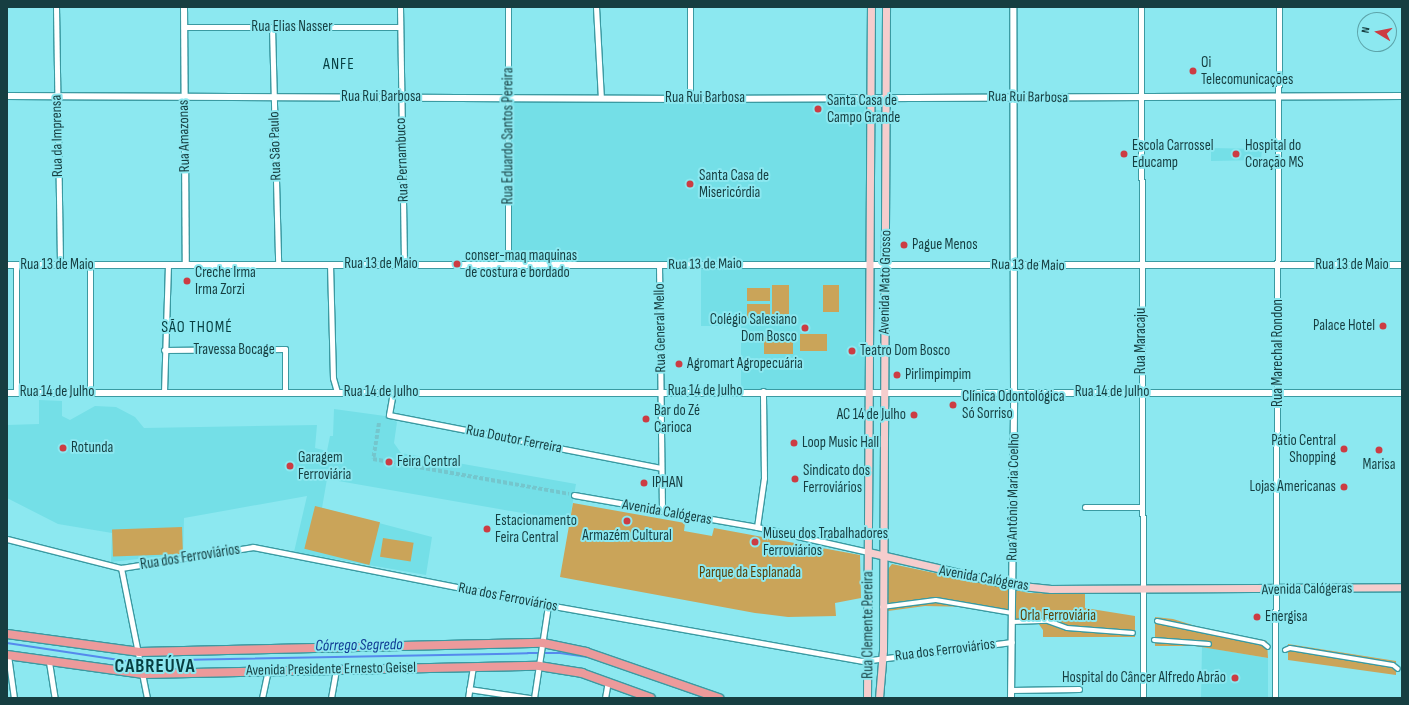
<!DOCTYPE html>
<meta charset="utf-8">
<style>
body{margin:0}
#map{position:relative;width:1409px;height:705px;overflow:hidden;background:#8ce8f0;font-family:"Sofia Sans Condensed",sans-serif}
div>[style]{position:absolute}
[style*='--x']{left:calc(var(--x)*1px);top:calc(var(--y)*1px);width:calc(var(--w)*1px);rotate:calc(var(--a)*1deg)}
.built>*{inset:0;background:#74dfe7}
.green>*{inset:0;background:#caa459;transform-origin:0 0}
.stream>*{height:2px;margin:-1px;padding:0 1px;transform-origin:1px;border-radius:1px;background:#5589ed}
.pedestrian-tunnel>*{height:4px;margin-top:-2px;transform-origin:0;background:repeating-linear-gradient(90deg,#74c6cd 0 4px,transparent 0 6px)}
.roads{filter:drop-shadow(1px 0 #3a9aa2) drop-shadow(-1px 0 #3a9aa2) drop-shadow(0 1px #3a9aa2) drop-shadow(0 -1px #3a9aa2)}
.pedestrian>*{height:4px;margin:-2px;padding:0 2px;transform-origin:2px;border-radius:2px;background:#fff}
.minor>*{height:5px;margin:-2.5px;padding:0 2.5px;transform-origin:2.5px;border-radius:2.5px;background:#fff}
.tertiary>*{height:6px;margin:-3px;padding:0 3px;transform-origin:3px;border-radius:3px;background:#fff}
.secondary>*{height:7px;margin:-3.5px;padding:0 3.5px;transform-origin:3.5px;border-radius:3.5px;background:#f5cdcd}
.primary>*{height:8px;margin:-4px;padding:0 4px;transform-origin:4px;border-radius:4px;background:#ec9a9b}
.dots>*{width:11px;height:11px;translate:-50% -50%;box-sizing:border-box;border:2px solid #8ce8f0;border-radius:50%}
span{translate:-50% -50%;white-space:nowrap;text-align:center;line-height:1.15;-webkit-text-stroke:4px #8ce8f0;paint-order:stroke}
.street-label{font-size:15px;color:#163e41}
.poi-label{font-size:15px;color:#163e41}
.left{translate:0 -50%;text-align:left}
.right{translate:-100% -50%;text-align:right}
.park-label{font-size:15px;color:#5b4209}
.neighbourhood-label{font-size:16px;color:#063e41;letter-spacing:1px}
.water-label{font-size:16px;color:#103b93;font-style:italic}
.district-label{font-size:19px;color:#063e41;font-weight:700;letter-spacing:1px}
.frame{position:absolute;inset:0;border:8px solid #163e41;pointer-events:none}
.north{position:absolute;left:1357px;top:12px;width:40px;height:40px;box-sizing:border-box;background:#8ce8f0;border:1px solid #5da4aa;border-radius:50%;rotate:280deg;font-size:11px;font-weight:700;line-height:16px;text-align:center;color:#163e41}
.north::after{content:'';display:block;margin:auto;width:14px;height:18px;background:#cc3c43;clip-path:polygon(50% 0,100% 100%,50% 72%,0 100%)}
</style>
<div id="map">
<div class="built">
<i style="clip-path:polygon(871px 96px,872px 109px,889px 112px,872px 112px,867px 391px,741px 391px,741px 326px,701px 326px,701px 263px,508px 265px,508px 98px)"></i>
<i style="clip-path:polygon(1211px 148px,1262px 149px,1261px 160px,1211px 161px)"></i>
<i style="clip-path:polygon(39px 400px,62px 401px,62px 416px,70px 420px,95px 406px,116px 407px,135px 417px,144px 428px,317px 425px,315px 448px,327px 451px,330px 436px,333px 436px,334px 409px,385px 416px,397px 422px,394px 443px,401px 453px,576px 484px,570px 518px,568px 521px,327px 479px,322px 508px,432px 537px,426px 575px,294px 552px,307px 496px,184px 518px,183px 554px,111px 562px,112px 533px,58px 524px,7px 498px,7px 425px,39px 424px)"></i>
<i style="clip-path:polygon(1202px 647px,1268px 658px,1268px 698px,1201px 698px)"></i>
</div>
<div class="green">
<i style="left:772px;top:285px;width:17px;height:36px"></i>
<i style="left:823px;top:285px;width:16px;height:27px"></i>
<i style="left:747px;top:288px;width:23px;height:13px"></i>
<i style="left:747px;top:304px;width:23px;height:14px"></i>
<i style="left:800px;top:334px;width:27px;height:17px"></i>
<i style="left:764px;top:337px;width:29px;height:17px"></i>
<i style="clip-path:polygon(573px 503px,685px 523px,684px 531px,712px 536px,714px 528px,860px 555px,861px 598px,835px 603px,836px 616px,788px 617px,755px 613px,560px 577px)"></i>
<i style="left:315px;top:506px;width:67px;height:44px;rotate:14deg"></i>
<i style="left:182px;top:527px;width:27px;height:70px;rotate:88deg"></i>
<i style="left:383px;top:538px;width:31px;height:19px;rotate:9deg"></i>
<i style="clip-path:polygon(892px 564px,1029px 593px,1085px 594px,1085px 608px,1135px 616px,1135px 637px,1043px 637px,1043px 630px,1038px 623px,1023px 623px,1001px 612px,971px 607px,925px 606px,888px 611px,888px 569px)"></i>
<i style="clip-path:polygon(1155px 617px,1173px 619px,1212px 631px,1267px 641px,1268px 658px,1195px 646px,1155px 646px)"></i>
<i style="clip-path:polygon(1288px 644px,1396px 661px,1396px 675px,1288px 660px)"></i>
</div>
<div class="stream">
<i style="--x:7;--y:643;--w:120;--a:8.6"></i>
<i style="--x:126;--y:661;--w:402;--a:-1.1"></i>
<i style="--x:528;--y:653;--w:32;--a:0"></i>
<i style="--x:560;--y:653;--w:30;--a:8"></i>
<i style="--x:681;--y:689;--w:27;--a:20"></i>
</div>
<div class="pedestrian-tunnel">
<i style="--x:379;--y:423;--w:36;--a:99"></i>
<i style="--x:373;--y:459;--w:199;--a:10.1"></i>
</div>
<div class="roads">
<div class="pedestrian">
<i style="--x:882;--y:607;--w:54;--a:-7.4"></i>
<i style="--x:936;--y:600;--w:77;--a:9.7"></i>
<i style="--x:1157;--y:621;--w:108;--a:11.7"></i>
<i style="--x:1263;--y:643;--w:6;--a:39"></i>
<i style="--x:1012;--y:622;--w:36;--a:-2"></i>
<i style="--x:1048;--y:621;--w:20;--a:20"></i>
<i style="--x:1067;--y:628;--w:66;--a:4.3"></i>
<i style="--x:1154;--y:640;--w:55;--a:4.2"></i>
<i style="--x:1285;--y:650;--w:5;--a:-22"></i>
<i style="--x:1290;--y:648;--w:104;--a:9.4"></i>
<i style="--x:1393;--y:665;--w:6;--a:39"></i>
</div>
<div class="minor">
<i style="--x:56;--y:7;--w:258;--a:89.1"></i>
<i style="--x:400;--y:7;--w:257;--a:89.1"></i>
<i style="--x:508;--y:7;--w:258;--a:90"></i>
<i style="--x:596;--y:7;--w:91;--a:86.9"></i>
<i style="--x:690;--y:7;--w:92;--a:90"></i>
<i style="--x:1141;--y:7;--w:691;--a:89.83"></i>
<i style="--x:184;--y:27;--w:216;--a:0"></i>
<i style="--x:272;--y:27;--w:237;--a:88.5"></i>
<i style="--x:330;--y:264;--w:114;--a:88.5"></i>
<i style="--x:333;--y:378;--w:15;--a:74"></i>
<i style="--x:90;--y:265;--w:127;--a:90"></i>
<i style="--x:659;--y:265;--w:246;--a:89.3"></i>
<i style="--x:164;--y:350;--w:121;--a:-0.5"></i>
<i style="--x:285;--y:349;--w:43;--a:90"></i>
<i style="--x:164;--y:392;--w:127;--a:-88.2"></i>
<i style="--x:393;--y:392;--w:23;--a:100"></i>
<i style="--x:389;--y:415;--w:277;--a:11"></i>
<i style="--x:16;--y:393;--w:128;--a:-90"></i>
<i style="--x:574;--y:495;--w:186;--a:9.9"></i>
<i style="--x:757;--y:527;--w:114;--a:12.7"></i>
<i style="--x:1085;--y:507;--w:57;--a:0"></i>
<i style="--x:757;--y:527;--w:49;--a:-81.9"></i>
<i style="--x:764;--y:478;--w:87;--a:-90.7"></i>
<i style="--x:7;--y:539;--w:118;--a:14.3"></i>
<i style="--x:121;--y:568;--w:134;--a:-9"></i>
<i style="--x:253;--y:547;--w:301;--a:11.1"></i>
<i style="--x:548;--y:605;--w:320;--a:10.1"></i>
<i style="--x:863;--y:661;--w:150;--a:-7.3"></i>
<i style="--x:121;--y:568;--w:133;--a:78.7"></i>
<i style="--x:8;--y:655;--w:43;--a:82.1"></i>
<i style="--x:49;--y:662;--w:36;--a:81"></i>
<i style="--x:469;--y:689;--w:61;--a:8.5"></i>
<i style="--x:1011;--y:690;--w:68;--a:-0.8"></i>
<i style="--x:262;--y:698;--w:29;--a:-78"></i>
<i style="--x:331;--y:698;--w:29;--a:-80"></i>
<i style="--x:468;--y:698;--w:32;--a:-81"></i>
<i style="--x:534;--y:698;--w:94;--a:-81.4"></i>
<i style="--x:605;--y:698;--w:17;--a:-80"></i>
<i style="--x:1275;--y:698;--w:691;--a:-89.67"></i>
</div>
<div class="tertiary">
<i style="--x:184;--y:7;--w:258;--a:89.6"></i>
<i style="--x:7;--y:96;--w:683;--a:0.25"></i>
<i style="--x:690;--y:99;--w:712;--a:-0.24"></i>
<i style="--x:7;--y:265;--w:1395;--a:0"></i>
<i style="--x:7;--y:393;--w:1395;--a:0"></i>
<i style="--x:1011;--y:698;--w:307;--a:-89.4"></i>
<i style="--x:1014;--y:391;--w:384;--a:-90.1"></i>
</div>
<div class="secondary">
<i style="--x:868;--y:552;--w:148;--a:12.9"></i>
<i style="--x:1012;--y:585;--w:39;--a:6"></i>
<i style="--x:1051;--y:589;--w:351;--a:-0.3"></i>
<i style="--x:867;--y:698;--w:691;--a:-89.67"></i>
<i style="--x:879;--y:698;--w:48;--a:-85.2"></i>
<i style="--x:883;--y:650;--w:643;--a:-89.73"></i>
</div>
<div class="primary">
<i style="--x:7;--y:634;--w:134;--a:7.7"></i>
<i style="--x:140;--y:652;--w:403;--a:-1.3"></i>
<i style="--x:543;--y:643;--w:44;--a:11.8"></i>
<i style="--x:586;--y:652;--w:141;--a:19.1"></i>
<i style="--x:7;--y:655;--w:138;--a:7.9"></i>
<i style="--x:144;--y:674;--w:395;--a:-1.2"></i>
<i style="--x:539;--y:666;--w:44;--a:9.2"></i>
<i style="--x:582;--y:673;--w:73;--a:19.9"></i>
</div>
</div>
<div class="dots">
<i style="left:1193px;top:71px;background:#cc3c43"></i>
<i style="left:818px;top:109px;background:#cc3c43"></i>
<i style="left:1124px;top:154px;background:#cc3c43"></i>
<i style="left:1236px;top:154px;background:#cc3c43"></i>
<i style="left:690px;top:184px;background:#cc3c43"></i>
<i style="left:904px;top:245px;background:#cc3c43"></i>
<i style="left:457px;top:264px;background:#cc3c43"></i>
<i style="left:187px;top:281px;background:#cc3c43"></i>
<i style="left:1383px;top:326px;background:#cc3c43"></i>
<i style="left:805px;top:328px;background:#cc3c43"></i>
<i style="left:852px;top:351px;background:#cc3c43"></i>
<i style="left:679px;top:364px;background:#cc3c43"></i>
<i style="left:897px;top:375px;background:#cc3c43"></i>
<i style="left:953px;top:405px;background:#cc3c43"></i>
<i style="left:914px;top:415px;background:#cc3c43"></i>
<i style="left:646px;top:419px;background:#cc3c43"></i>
<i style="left:794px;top:443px;background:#cc3c43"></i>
<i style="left:63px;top:448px;background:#cc3c43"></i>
<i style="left:1344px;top:449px;background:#cc3c43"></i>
<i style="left:1379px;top:450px;background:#cc3c43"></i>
<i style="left:389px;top:462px;background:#cc3c43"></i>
<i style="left:290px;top:466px;background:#cc3c43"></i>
<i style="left:795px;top:479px;background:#cc3c43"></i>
<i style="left:644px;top:483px;background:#cc3c43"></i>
<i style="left:1344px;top:487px;background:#cc3c43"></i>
<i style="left:627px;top:521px;background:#cc3c43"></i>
<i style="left:487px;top:529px;background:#cc3c43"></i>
<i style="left:755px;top:542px;background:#cc3c43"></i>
<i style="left:1257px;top:617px;background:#cc3c43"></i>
<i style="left:1235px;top:678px;background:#cc3c43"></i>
</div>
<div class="street-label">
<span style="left:292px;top:27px">Rua Elias Nasser</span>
<span style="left:381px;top:97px">Rua Rui Barbosa</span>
<span style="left:1028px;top:97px;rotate:1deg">Rua Rui Barbosa</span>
<span style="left:705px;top:98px">Rua Rui Barbosa</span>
<span style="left:57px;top:136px;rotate:-91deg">Rua da Imprensa</span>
<span style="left:184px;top:136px;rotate:-91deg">Rua Amazonas</span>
<span style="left:508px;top:136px;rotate:-90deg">Rua Eduardo Santos Pereira</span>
<span style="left:275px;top:146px;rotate:-92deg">Rua São Paulo</span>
<span style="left:402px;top:160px;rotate:-92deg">Rua Pernambuco</span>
<span style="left:381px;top:264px">Rua 13 de Maio</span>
<span style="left:705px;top:264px;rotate:-1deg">Rua 13 de Maio</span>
<span style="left:57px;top:265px">Rua 13 de Maio</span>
<span style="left:1028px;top:265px;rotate:1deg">Rua 13 de Maio</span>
<span style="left:1352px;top:265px">Rua 13 de Maio</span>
<span style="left:885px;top:282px;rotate:-89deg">Avenida Mato Grosso</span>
<span style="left:660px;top:328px;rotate:-91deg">Rua General Mello</span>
<span style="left:1141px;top:341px;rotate:-90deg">Rua Maracaju</span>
<span style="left:234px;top:350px">Travessa Bocage</span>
<span style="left:1278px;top:353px;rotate:-90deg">Rua Marechal Rondon</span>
<span style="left:705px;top:391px">Rua 14 de Julho</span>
<span style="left:57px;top:392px">Rua 14 de Julho</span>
<span style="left:381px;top:392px">Rua 14 de Julho</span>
<span style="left:1112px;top:392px">Rua 14 de Julho</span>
<span style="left:514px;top:439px;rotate:11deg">Rua Doutor Ferreira</span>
<span style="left:1013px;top:497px;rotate:-89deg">Rua Antônio Maria Coelho</span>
<span style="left:667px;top:512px;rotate:10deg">Avenida Calógeras</span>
<span style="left:190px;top:557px;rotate:-9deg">Rua dos Ferroviários</span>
<span style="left:984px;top:578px;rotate:10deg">Avenida Calógeras</span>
<span style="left:1307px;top:589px;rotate:-1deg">Avenida Calógeras</span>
<span style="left:508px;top:597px;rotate:11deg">Rua dos Ferroviários</span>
<span style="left:868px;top:625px;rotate:-90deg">Rua Clemente Pereira</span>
<span style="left:945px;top:650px;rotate:-7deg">Rua dos Ferroviários</span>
<span style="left:331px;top:669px;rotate:-1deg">Avenida Presidente Ernesto Geisel</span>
</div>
<div class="poi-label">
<span class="left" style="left:1201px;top:71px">Oi<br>Telecomunicações</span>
<span class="left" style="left:827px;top:109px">Santa Casa de<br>Campo Grande</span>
<span class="left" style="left:1132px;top:154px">Escola Carrossel<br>Educamp</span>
<span class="left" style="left:1245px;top:154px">Hospital do<br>Coração MS</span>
<span class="left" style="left:699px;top:184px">Santa Casa de<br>Misericórdia</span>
<span class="left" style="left:912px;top:245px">Pague Menos</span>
<span class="left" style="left:465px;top:264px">conser-maq maquinas<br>de costura e bordado</span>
<span class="left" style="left:195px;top:281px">Creche Irma<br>Irma Zorzi</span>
<span class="right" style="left:797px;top:328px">Colégio Salesiano<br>Dom Bosco</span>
<span class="right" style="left:1375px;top:326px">Palace Hotel</span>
<span class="left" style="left:860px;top:351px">Teatro Dom Bosco</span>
<span class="left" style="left:687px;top:364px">Agromart Agropecuária</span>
<span class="left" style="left:905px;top:375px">Pirlimpimpim</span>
<span class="left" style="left:962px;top:405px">Clínica Odontológica<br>Só Sorriso</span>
<span class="left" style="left:654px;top:419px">Bar do Zé<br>Carioca</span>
<span class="right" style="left:906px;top:415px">AC 14 de Julho</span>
<span class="right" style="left:1336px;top:449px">Pátio Central<br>Shopping</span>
<span class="left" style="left:802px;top:443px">Loop Music Hall</span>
<span class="left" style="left:71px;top:448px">Rotunda</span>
<span class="left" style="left:298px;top:466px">Garagem<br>Ferroviária</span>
<span class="left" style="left:397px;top:462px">Feira Central</span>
<span style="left:1379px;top:465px">Marisa</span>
<span class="left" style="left:803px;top:479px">Sindicato dos<br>Ferroviários</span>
<span class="left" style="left:652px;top:483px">IPHAN</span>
<span class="right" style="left:1336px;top:487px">Lojas Americanas</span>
<span class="left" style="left:495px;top:529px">Estacionamento<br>Feira Central</span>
<span class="left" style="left:763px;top:542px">Museu dos Trabalhadores<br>Ferroviários</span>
<span style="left:627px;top:536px">Armazém Cultural</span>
<span class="left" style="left:1265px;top:617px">Energisa</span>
<span class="right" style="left:1226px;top:678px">Hospital do Câncer Alfredo Abrão</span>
</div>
<div class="park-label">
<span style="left:750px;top:573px">Parque da Esplanada</span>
<span style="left:1058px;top:616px">Orla Ferroviária</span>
</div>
<div class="neighbourhood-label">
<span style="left:339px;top:65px">ANFE</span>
<span style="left:197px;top:328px">SÃO THOMÉ</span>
</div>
<div class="water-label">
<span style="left:359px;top:646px;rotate:-1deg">Córrego Segredo</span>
</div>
<div class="district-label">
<span style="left:155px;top:667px">CABREÚVA</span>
</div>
<div class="frame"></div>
<div class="north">N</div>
</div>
